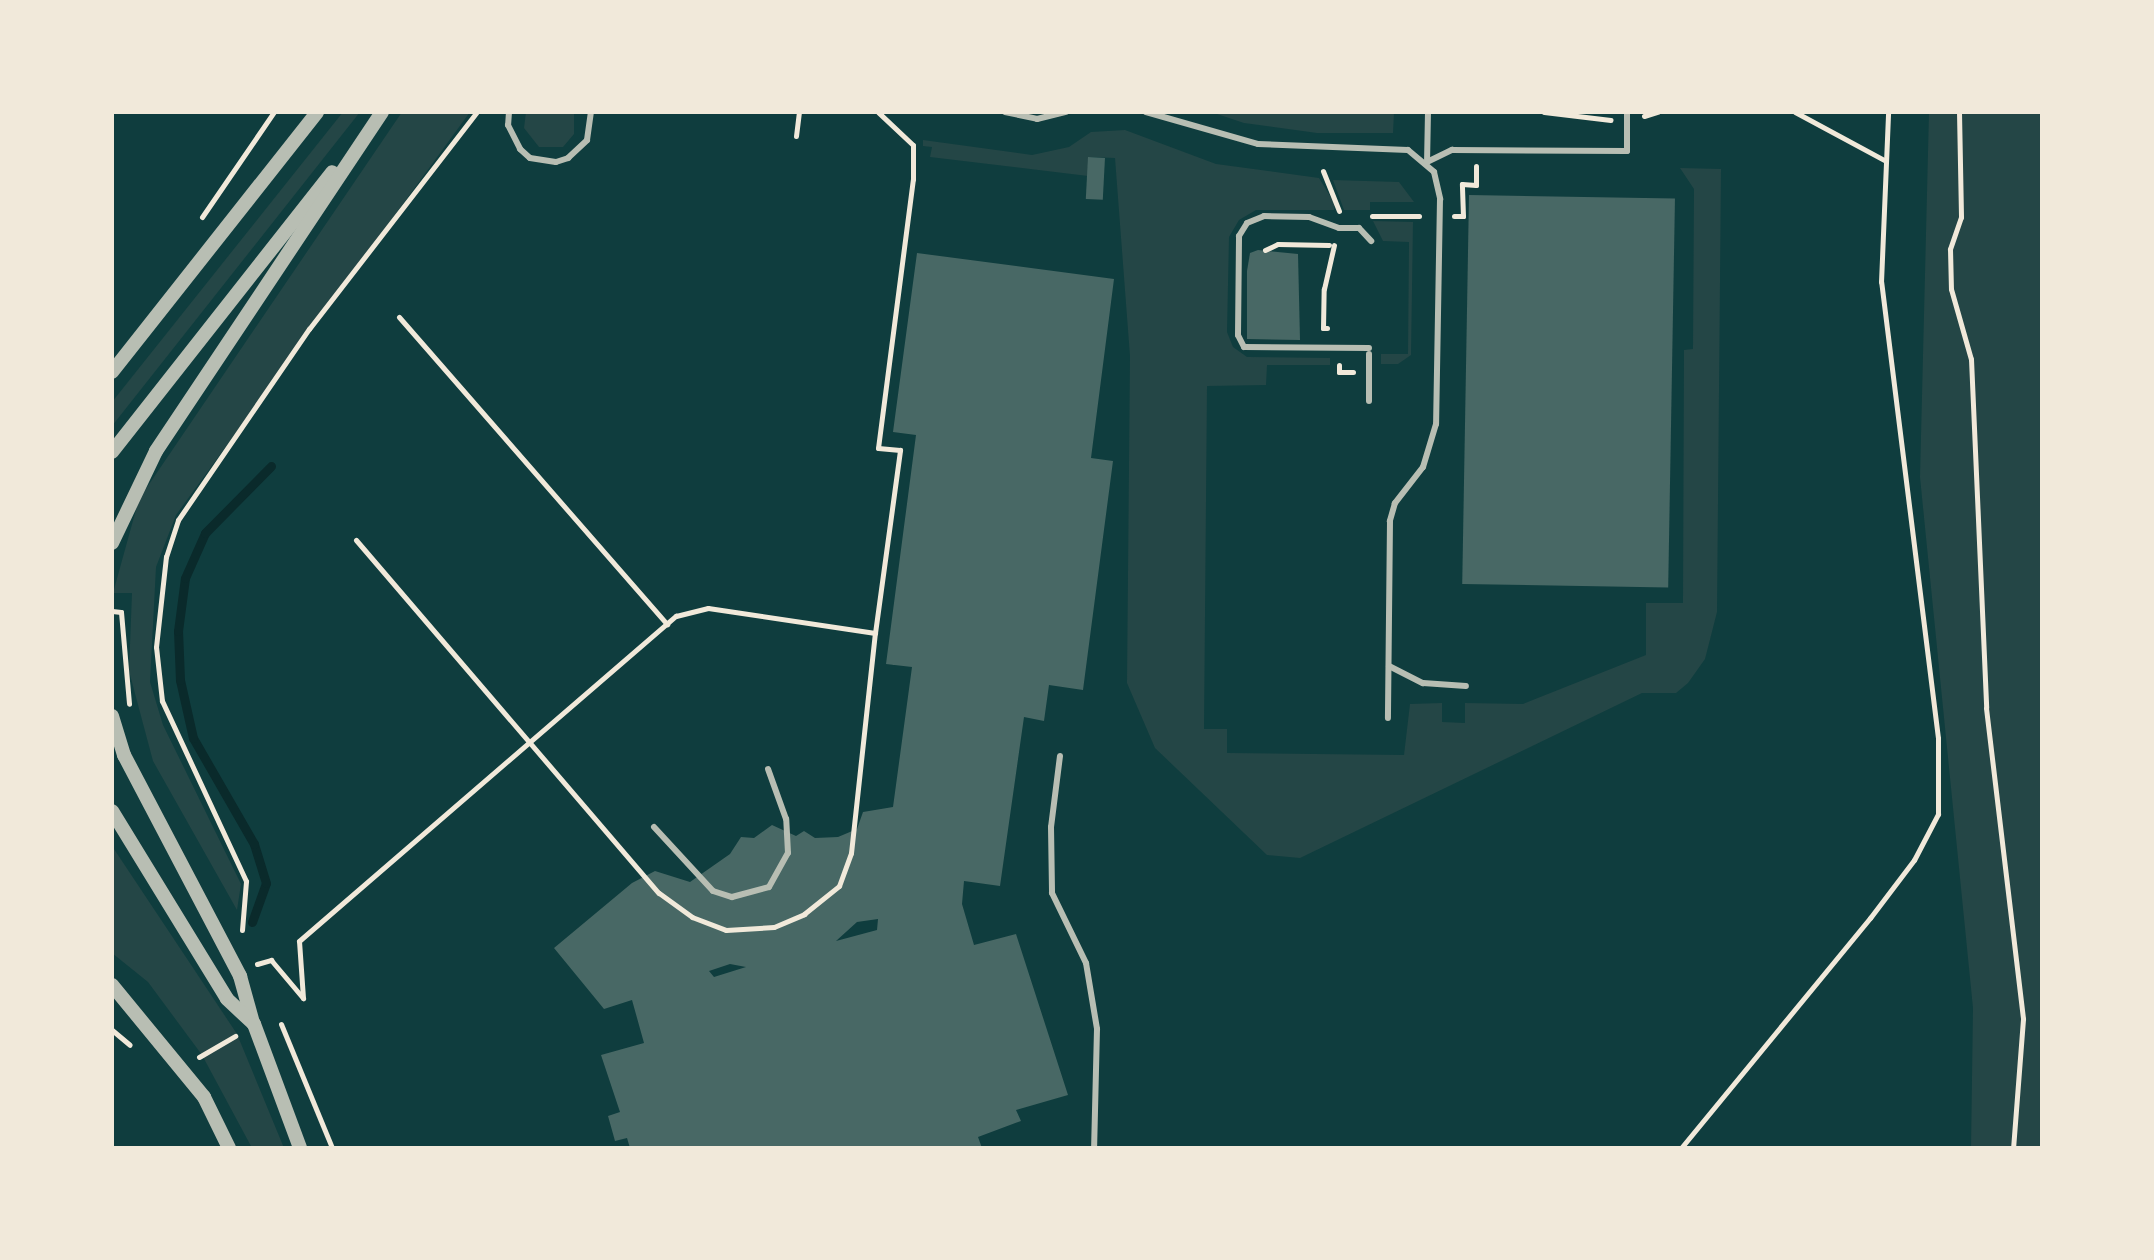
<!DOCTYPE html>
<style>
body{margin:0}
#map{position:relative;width:2154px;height:1260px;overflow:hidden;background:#0f3d3e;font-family:Overpass,sans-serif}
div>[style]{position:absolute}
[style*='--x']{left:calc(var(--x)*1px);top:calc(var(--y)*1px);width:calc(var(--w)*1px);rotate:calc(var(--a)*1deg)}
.green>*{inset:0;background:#244646}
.stream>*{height:9px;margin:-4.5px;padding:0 4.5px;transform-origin:4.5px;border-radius:4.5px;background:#0a2a2b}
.building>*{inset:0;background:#486865;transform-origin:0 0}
.path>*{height:5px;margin:-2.5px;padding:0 2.5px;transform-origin:2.5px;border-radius:2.5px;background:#f1e9da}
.service>*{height:6px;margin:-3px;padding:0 3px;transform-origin:3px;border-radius:3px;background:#b8beb3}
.tertiary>*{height:14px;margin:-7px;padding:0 7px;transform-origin:7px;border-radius:7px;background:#b8beb3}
span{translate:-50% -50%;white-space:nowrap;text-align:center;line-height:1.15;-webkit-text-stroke:8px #f1e9da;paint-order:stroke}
.frame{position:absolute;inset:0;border:114px solid #f1e9da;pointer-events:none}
</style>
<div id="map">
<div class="green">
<i style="clip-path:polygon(343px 112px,360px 112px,112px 426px,112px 402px)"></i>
<i style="clip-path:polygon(402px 112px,470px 112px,176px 515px,156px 567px,150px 682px,163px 725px,241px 884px,237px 910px,153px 761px,129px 671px,132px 593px,113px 593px,139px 499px)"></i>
<i style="clip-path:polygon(526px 112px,574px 112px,574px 134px,563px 147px,539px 147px,524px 128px)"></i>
<i style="clip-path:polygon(1211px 112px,1394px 112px,1393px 133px,1317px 133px,1244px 123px)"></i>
<i style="clip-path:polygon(1929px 112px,2042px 112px,2042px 1148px,1971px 1148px,1973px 1008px,1920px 477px)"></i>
<i style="clip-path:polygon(1125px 130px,1216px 164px,1319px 178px,1335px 204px,1334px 210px,1256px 210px,1239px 220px,1229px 237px,1227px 332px,1233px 347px,1247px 357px,1330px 358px,1330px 365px,1267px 365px,1266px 385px,1207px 386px,1204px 729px,1227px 729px,1227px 753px,1404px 755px,1410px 704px,1442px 703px,1442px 722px,1465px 723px,1465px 703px,1523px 704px,1646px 655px,1646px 603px,1683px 603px,1684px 350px,1693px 349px,1694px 189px,1680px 168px,1721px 169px,1717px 612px,1705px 659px,1688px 683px,1676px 693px,1642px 693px,1300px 858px,1267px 855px,1155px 748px,1127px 683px,1130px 356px,1115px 158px,1089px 157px,1088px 176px,930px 157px,932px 147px,923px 146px,923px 140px,1032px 155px,1069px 147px,1091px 132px)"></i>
<i style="clip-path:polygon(1333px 180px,1399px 182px,1414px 202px,1370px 202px,1370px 210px,1344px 210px)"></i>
<i style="clip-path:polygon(1373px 221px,1413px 222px,1411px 355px,1398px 364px,1381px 364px,1381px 354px,1408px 354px,1409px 242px,1383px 241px)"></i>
<i style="clip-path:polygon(112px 846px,237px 1034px,284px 1148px,252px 1148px,202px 1055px,148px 982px,112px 953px)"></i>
</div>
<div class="stream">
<i style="--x:252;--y:922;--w:41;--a:-70.3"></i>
<i style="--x:266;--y:883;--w:41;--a:-107.1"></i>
<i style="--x:254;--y:844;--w:122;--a:-119.9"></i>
<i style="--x:193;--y:738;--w:59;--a:-102.6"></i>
<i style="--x:180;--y:680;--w:49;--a:-92.3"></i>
<i style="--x:178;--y:631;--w:53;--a:-82.5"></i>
<i style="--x:185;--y:578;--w:49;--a:-66"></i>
<i style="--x:205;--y:533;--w:94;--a:-45.4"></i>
</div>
<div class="building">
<i style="left:1088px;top:157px;width:17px;height:42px;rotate:3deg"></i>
<i style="left:1469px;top:195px;width:206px;height:389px;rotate:1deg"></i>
<i style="clip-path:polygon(1258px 250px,1298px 254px,1300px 340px,1247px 339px,1247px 271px,1250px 253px)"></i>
<i style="clip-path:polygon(evenodd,917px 253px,1114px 279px,1091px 458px,1113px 461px,1083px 690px,1049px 685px,1044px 721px,1024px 717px,1000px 886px,964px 881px,962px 904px,974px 945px,1016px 934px,1068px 1095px,1016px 1110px,1021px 1121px,978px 1137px,982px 1148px,630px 1148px,627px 1138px,615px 1141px,608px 1116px,620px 1112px,601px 1055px,644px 1043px,632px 1000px,604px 1009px,554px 948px,632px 883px,655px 871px,690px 882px,730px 854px,741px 837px,754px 838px,772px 825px,796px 836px,804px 831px,815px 838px,838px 837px,857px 829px,863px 812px,893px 807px,912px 667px,886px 664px,916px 435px,893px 432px,917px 253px,878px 919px,877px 930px,836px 941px,857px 922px,878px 919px,917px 253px,730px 964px,746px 967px,714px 977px,709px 971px,730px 964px)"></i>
</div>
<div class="path">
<i style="--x:1544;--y:112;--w:67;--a:6.8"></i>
<i style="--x:1795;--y:112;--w:103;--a:28.3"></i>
<i style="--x:1959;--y:112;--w:105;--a:88.9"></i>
<i style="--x:1961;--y:217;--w:34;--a:109"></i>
<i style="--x:1950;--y:249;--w:40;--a:88.6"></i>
<i style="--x:1951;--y:289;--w:73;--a:74.1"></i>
<i style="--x:1971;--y:359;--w:349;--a:87.5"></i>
<i style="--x:1986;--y:708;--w:313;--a:83.2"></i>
<i style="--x:2023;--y:1019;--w:129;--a:94.4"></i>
<i style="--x:1644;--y:116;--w:14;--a:-17"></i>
<i style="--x:796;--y:136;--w:24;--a:-83"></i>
<i style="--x:1323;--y:171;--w:43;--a:68.2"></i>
<i style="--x:1372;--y:216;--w:47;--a:0"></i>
<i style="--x:1454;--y:216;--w:9;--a:0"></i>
<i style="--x:1463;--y:216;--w:32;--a:-92"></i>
<i style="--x:1462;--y:184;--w:14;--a:4"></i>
<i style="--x:1476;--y:185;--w:19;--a:-90"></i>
<i style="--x:202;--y:217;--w:127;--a:-55.6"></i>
<i style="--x:1265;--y:250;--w:14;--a:-25"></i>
<i style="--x:1278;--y:244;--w:51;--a:1.1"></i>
<i style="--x:399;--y:317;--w:408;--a:48.9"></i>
<i style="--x:1327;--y:328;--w:4;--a:180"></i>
<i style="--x:1323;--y:328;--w:39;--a:-89"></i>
<i style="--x:1324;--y:289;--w:45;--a:-77.2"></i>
<i style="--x:1339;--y:365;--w:7;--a:90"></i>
<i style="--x:1339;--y:372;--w:14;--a:0"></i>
<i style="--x:356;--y:540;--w:465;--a:49.4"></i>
<i style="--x:659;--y:893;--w:41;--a:36"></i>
<i style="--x:692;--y:917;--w:36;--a:21"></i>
<i style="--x:726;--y:930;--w:48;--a:-3.6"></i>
<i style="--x:774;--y:927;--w:33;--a:-23"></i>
<i style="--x:804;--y:914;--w:45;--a:-38.7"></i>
<i style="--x:839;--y:886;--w:35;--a:-70"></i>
<i style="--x:851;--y:853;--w:221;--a:-83.8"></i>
<i style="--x:112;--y:611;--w:9;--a:6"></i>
<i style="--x:121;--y:612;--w:92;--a:85"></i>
<i style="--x:242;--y:930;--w:49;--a:-85.3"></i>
<i style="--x:246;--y:881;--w:199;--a:-115"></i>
<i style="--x:162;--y:701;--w:54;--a:-96.3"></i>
<i style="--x:156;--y:647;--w:91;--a:-83.7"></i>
<i style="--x:166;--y:557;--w:39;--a:-72"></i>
<i style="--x:178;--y:520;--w:232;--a:-55.6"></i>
<i style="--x:309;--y:329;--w:274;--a:-52.3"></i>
<i style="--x:257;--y:964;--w:15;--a:-16"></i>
<i style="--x:271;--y:960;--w:50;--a:49.9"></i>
<i style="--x:303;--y:998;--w:57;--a:-94"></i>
<i style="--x:299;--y:941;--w:498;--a:-40.8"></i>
<i style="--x:676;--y:616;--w:33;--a:-14"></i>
<i style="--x:708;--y:608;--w:169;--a:8.5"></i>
<i style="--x:875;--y:633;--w:185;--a:-82.2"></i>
<i style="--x:900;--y:450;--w:22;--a:-175"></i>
<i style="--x:878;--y:448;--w:271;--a:-82.6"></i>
<i style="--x:913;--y:179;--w:34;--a:-90"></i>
<i style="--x:913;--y:145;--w:48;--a:-136.7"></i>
<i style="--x:281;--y:1024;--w:134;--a:67.6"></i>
<i style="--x:112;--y:1030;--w:23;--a:40"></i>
<i style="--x:199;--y:1057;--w:42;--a:-30.3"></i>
<i style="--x:1681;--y:1148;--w:298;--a:-50.6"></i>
<i style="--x:1870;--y:918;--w:73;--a:-52.8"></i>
<i style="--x:1914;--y:860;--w:52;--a:-62.4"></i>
<i style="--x:1938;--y:814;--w:76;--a:-90"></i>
<i style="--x:1938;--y:738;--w:460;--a:-97.1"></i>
<i style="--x:1881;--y:282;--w:170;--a:-87.6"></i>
</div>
<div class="service">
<i style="--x:509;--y:112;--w:13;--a:94"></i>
<i style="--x:508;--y:125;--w:27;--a:63"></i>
<i style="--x:520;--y:149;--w:13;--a:42"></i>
<i style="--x:530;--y:158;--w:26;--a:9"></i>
<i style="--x:556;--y:162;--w:13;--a:-18"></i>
<i style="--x:568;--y:158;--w:26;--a:-43"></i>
<i style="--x:587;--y:140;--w:28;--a:-82"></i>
<i style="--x:1005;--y:112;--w:33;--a:12"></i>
<i style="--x:1037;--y:119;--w:30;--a:-14"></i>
<i style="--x:1146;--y:112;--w:116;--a:15.9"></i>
<i style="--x:1258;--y:144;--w:150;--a:2.3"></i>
<i style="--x:1408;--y:150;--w:34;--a:40"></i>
<i style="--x:1434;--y:172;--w:28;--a:77"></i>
<i style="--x:1440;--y:199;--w:225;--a:91"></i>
<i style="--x:1436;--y:424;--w:45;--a:106.8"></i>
<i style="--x:1423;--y:467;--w:46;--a:127.9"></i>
<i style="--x:1395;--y:503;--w:19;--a:106"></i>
<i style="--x:1390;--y:521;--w:197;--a:90.6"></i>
<i style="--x:1428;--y:112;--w:50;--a:91.1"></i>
<i style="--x:1427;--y:162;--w:28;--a:-26"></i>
<i style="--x:1452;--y:150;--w:175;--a:0.3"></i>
<i style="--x:1627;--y:151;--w:39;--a:-90"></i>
<i style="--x:1369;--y:348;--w:125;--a:-179.5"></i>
<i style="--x:1244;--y:347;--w:13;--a:-117"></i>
<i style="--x:1238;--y:335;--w:99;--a:-89.4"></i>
<i style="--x:1239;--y:236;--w:15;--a:-58"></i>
<i style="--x:1247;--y:223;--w:18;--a:-22"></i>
<i style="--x:1264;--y:216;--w:45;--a:1.3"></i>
<i style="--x:1309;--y:217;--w:32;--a:20"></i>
<i style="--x:1339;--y:228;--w:20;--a:0"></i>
<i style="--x:1359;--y:228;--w:18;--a:47"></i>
<i style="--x:1369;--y:401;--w:47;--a:-90"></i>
<i style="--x:1389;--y:666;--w:38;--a:27"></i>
<i style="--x:1423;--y:683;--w:43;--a:4"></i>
<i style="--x:1060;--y:756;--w:72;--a:97.2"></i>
<i style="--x:1051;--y:827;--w:66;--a:89.1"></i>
<i style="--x:1052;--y:893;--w:78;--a:64.1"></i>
<i style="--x:1086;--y:963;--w:67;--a:80.5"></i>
<i style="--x:1097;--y:1029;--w:119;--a:91.4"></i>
<i style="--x:654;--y:827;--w:87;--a:47.3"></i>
<i style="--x:713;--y:891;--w:20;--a:18"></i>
<i style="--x:732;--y:897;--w:38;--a:-15"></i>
<i style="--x:769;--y:887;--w:39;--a:-61"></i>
<i style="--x:788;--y:853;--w:34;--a:-93"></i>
<i style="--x:786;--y:819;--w:53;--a:-109.8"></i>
</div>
<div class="tertiary">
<i style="--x:112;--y:372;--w:331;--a:-51.7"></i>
<i style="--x:112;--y:452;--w:356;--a:-51.8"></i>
<i style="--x:112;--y:543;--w:102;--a:-64.4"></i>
<i style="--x:156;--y:451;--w:407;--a:-56.3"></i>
<i style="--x:112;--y:716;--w:41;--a:72.9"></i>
<i style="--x:124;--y:755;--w:250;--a:62.3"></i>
<i style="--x:240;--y:976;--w:49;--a:74.5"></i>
<i style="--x:112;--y:811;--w:220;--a:58.5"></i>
<i style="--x:227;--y:999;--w:37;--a:43"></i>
<i style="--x:254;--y:1024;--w:132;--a:69.6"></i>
<i style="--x:112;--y:985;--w:145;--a:50.6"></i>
<i style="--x:204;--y:1097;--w:57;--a:63.9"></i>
</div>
<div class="frame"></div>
</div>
